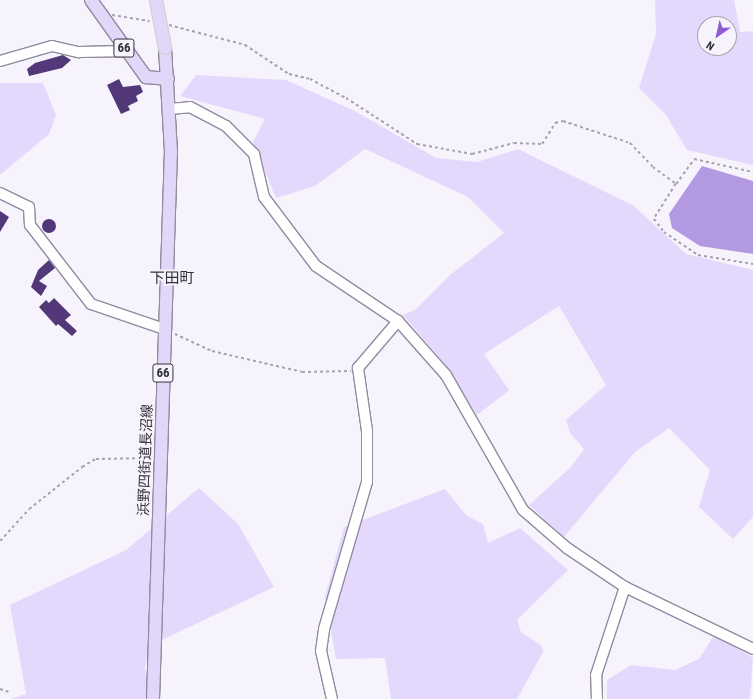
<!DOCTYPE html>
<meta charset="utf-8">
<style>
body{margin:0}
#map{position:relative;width:753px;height:699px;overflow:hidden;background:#f6f3fd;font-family:"Roboto Condensed","Noto Sans JP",sans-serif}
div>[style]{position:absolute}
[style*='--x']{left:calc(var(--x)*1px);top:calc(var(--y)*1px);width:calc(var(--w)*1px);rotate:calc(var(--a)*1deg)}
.green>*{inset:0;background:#e4d9fc}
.water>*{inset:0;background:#b299e2}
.building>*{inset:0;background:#523879}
.round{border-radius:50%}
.path>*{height:1.5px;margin-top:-0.75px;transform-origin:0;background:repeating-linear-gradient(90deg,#a6a3ad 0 3px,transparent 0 6px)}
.roads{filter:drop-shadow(1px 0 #918aa0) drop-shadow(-1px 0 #918aa0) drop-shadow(0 1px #918aa0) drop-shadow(0 -1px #918aa0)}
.minor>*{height:10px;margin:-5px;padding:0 5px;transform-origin:5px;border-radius:5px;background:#fff}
.major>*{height:12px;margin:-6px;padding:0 6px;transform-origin:6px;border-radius:6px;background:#e2d7f9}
.bridges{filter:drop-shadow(1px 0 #d3d2d4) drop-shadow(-1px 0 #d3d2d4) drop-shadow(0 1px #d3d2d4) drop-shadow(0 -1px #d3d2d4)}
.major-bridge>*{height:12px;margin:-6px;padding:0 6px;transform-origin:6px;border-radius:6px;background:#e2d7f9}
span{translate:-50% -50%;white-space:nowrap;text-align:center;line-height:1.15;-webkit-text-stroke:4px #f6f3fd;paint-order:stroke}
.shield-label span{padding:1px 3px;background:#f6f3fd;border:1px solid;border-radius:3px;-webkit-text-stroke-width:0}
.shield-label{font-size:13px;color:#35323b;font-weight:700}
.street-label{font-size:14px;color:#35323b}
.neighbourhood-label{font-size:15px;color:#35323b}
.north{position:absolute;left:697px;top:16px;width:40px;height:40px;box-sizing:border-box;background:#f6f3fd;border:1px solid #a9a6af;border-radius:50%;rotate:214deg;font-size:11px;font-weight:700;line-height:16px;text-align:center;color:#35323b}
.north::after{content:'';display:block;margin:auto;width:14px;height:18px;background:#8d5bd4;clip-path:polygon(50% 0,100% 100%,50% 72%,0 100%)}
</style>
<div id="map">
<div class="green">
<i style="clip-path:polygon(evenodd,655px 0,734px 0,740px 32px,753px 31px,753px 165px,687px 150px,666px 115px,639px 88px,656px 34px,655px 0,705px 24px,729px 24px,729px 48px,705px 48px,705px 24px)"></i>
<i style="clip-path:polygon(196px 75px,286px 80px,355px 111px,436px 158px,477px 162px,518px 149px,634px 206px,686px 254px,753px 270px,753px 517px,733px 539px,699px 507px,710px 470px,669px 428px,635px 452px,564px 537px,529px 505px,571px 467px,584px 449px,570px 433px,566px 420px,606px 385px,559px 306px,484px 354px,509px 390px,477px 415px,445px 364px,403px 315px,415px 310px,450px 275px,504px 233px,468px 197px,365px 149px,315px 186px,276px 198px,253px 142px,265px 119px,180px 96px)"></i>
<i style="clip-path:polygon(0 83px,43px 83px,56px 115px,49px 134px,0 175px)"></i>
<i style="clip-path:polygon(199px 488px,238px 524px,274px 587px,149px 646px,145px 668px,148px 699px,10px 699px,26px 694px,10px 605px,126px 550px)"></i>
<i style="clip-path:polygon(445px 489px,467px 516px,483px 524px,488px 543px,520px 528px,568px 570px,517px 620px,521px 632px,542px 646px,543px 652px,517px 699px,391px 699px,385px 658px,336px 659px,325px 597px,344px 527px)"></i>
<i style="clip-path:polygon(715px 634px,753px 658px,750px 699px,607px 699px,607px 680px,631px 665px,675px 670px,699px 659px)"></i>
</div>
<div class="water">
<i style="clip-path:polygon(702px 166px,753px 181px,753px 254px,700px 246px,672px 228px,669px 214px)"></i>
</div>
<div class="building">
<i style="clip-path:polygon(63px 55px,71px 60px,62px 68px,29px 76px,27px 69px,35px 63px)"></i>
<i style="clip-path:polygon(119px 79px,123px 87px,140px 85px,143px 92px,136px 96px,138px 101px,128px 106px,130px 110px,121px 114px,107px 85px)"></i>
<i style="clip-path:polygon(0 211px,9px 217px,0 232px)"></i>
<i class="round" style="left:42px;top:219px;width:14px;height:14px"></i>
<i style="clip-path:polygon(49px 260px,55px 268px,39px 281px,47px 286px,41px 296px,31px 287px,38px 270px)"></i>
<i style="clip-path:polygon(54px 298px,71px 315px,65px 320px,77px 331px,72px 336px,58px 324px,56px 326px,39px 307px,46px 300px,49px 303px)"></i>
</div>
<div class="path">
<i style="--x:112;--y:15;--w:38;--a:9"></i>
<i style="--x:169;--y:25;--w:79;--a:14.7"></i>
<i style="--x:245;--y:45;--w:53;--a:33.4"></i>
<i style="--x:289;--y:74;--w:22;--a:13"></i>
<i style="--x:310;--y:79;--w:41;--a:27.8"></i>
<i style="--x:346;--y:98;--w:85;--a:32.9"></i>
<i style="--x:417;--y:144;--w:56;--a:10.3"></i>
<i style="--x:472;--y:154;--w:43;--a:-14.7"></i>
<i style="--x:514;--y:143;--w:28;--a:2"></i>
<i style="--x:542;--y:144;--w:25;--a:-58"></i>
<i style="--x:555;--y:123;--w:8;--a:-14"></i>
<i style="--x:563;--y:121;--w:71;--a:18.2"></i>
<i style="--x:630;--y:143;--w:33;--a:46"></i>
<i style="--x:653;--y:167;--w:29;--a:36"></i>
<i style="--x:676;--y:184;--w:31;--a:-54"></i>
<i style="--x:694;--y:159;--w:60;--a:12.4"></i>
<i style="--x:676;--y:184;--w:41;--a:122.2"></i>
<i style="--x:654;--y:219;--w:16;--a:52"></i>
<i style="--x:664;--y:232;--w:41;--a:34.1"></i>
<i style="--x:698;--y:255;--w:56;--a:9.3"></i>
<i style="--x:175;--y:334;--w:41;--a:24.7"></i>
<i style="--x:212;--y:351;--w:92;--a:13.1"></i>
<i style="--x:302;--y:372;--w:49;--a:-1.2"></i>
<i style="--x:0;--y:541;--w:43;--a:-47.8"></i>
<i style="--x:29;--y:509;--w:68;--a:-38.4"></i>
<i style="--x:82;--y:467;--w:16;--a:-30"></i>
<i style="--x:96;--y:459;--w:56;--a:-1"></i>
<i style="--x:0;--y:689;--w:9;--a:18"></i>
</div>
<div class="roads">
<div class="minor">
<i style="--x:0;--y:61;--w:54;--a:-16.1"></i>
<i style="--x:52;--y:46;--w:28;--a:13"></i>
<i style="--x:79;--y:52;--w:48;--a:-1.2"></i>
<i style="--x:169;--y:109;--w:21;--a:-5"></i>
<i style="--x:190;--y:107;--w:41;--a:27.8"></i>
<i style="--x:226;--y:126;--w:40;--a:45"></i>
<i style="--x:254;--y:154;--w:44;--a:76.9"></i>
<i style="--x:264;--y:197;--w:86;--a:53"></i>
<i style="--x:316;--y:266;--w:99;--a:33.9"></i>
<i style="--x:398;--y:321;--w:72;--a:48.4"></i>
<i style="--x:446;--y:375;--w:155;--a:60.3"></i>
<i style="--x:523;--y:510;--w:58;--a:40.8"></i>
<i style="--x:567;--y:548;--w:70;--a:33.9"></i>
<i style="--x:625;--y:587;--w:142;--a:25.8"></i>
<i style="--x:0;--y:193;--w:32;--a:26"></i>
<i style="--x:29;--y:207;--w:18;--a:87"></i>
<i style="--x:30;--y:225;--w:100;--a:52.3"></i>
<i style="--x:91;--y:304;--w:77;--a:18.9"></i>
<i style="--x:332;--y:699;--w:49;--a:-102.9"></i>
<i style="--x:321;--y:651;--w:22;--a:-82"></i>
<i style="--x:324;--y:629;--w:153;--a:-73.7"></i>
<i style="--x:367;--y:482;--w:51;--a:-90"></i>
<i style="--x:367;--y:431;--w:64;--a:-98.1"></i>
<i style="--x:358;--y:368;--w:62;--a:-49.6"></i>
<i style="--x:597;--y:699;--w:24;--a:-92"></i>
<i style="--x:596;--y:675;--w:93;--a:-71.8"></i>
</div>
<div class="major">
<i style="--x:91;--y:0;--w:95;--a:54.5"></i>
<i style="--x:146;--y:77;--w:22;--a:5"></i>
<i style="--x:153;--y:699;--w:547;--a:-88.12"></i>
<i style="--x:171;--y:152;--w:104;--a:-93.3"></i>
</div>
</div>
<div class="bridges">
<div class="major-bridge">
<i style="--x:156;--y:0;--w:49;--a:79.4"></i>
</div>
</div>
<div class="shield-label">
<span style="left:124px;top:48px">66</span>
<span style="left:163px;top:373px">66</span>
</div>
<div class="street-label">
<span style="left:145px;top:460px;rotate:-88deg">浜野四街道長沼線</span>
</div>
<div class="neighbourhood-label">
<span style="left:172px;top:279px">下田町</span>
</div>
<div class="north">N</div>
</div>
